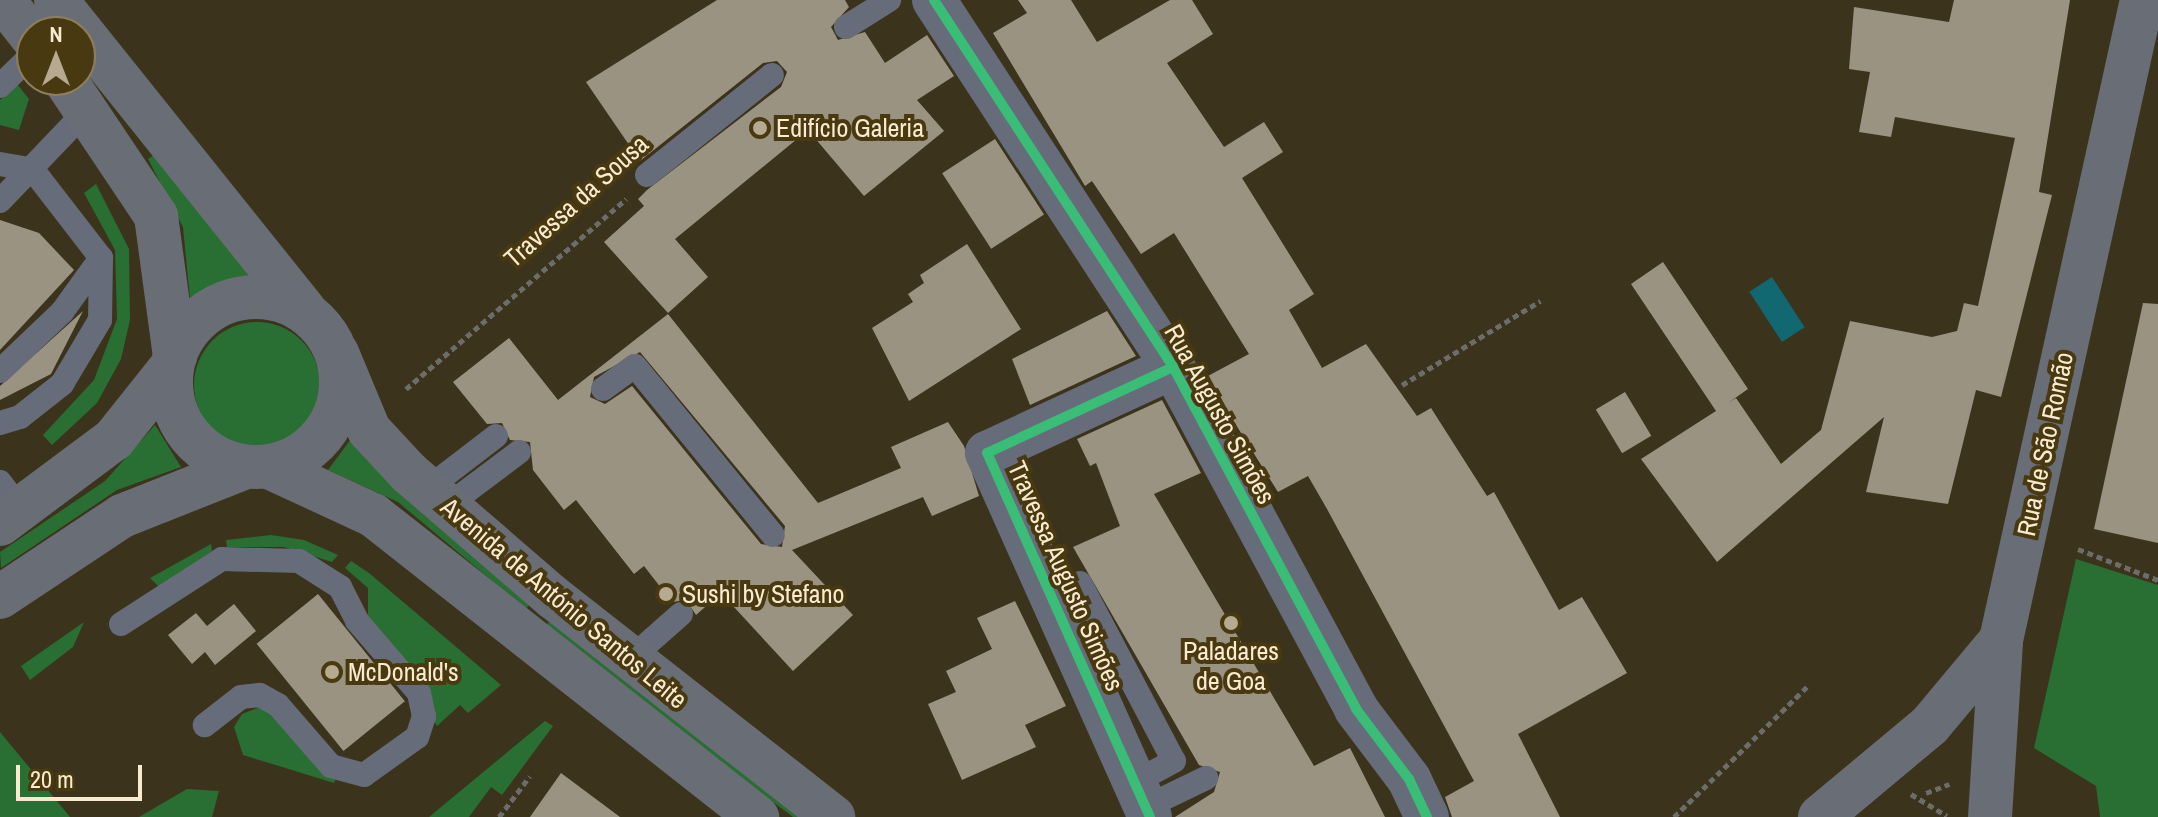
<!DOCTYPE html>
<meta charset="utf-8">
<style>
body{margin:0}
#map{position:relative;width:2158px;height:817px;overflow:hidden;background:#3c331d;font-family:"Archivo Narrow",sans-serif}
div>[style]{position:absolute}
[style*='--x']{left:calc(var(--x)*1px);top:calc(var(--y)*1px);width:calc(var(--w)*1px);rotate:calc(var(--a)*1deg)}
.green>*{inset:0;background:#296e32}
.round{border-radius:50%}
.water>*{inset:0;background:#116870;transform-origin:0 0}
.building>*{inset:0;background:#9b9382;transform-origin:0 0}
.path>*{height:5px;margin-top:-2.5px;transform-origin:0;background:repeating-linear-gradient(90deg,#6c6c6b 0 6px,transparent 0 10px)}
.lane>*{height:24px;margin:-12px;padding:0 12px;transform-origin:12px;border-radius:12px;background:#666c79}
.street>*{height:44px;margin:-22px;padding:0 22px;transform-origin:22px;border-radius:22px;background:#666c79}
.secondary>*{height:44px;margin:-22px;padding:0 22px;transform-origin:22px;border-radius:22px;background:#696d76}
.secondary>.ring{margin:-22px;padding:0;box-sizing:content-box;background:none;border:44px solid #696d76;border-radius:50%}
.cycleway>*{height:10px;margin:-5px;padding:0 5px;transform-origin:5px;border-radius:5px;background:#3abd76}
.dots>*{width:22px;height:22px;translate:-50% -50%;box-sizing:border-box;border:4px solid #493910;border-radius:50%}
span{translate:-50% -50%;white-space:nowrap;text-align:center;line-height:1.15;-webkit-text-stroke:8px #493910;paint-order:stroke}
.poi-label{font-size:26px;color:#f8ebd0}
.left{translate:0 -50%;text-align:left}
.street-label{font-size:26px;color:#f8ebd0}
.north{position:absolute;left:16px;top:16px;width:80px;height:80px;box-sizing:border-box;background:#493910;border:2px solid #8f805d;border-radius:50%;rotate:0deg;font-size:22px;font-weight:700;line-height:32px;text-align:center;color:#f8ebd0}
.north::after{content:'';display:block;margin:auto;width:28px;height:36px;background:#b6ab91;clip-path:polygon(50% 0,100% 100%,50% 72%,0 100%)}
.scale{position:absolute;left:16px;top:765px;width:126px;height:36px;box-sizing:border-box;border:4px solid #f8ebd0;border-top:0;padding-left:10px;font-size:24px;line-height:28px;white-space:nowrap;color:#f8ebd0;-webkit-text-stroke:6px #493910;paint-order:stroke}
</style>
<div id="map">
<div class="green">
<i style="clip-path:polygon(17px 84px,29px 99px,19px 130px,0 125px,0 100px)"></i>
<i style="clip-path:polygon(158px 152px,253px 276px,190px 299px,183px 227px,148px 159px)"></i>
<i style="clip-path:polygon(96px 184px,129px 249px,130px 320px,121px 359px,97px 403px,52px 445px,43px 435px,94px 380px,117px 319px,115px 250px,84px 193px)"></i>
<i class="round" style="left:194px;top:322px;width:126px;height:126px"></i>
<i style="clip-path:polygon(155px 425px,181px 467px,117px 490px,1px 568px,0 552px,105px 481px)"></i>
<i style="clip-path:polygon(351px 439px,535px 598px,526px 609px,398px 502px,328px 470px)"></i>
<i style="clip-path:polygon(271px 535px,304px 540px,338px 555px,332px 562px,284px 547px,227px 547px,226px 540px)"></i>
<i style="clip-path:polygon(211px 544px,212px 551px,159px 587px,150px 578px)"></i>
<i style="clip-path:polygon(2076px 559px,2158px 585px,2158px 817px,2100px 817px,2096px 786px,2034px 748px)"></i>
<i style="clip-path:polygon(351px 561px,369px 573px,501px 685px,468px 713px,460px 705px,437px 726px,368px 618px,368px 588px,345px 568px)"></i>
<i style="clip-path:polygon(555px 616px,813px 817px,793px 817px,670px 725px,546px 625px)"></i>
<i style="clip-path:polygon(84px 622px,73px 647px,30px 680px,21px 666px)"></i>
<i style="clip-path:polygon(262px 706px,336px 778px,334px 783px,243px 755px,234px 727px,242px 714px)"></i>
<i style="clip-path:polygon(545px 721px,553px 726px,502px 795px,491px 787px,469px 817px,429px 817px)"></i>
<i style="clip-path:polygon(0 732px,24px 761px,70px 817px,0 817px)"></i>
<i style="clip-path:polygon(187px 789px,219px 791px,212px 817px,139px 817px)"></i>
</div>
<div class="water">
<i style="left:1772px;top:277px;width:60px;height:27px;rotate:57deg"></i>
</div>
<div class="building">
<i style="clip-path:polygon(717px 0,845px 0,849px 7px,831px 27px,838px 40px,865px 32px,885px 63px,927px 35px,954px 76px,917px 100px,944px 131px,864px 196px,808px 130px,675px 239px,708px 277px,668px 313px,604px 242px,644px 206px,638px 199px,647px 190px,781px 87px,787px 72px,777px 61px,763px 63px,640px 161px,586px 82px)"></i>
<i style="clip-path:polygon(1018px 0,1071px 0,1097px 42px,1170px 0,1192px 0,1213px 34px,1167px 63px,1224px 147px,1264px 122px,1283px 152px,1242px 178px,1314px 294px,1289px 310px,1322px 368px,1366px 344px,1417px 416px,1431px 408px,1487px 496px,1494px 492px,1559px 610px,1582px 597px,1627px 673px,1518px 734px,1560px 817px,1452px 817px,1445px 797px,1474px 781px,1327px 509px,1308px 476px,1278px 492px,1206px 377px,1249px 354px,1174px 233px,1141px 254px,1092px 181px,1085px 186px,993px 33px,1027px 13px)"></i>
<i style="clip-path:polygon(1954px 0,2070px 0,2039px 192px,2052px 195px,2001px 397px,1976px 390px,1948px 504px,1866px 492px,1884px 417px,1717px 562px,1641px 459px,1716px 411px,1631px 284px,1663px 262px,1748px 389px,1728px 403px,1736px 398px,1781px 464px,1821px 430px,1850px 321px,1932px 337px,1957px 331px,1964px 303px,1978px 306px,2015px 138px,1895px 117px,1891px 137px,1859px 132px,1870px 72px,1849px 69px,1854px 7px,1949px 22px)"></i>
<i style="left:995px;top:139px;width:90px;height:63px;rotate:57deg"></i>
<i style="clip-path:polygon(0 220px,39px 233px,74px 270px,0 350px)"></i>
<i style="clip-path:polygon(967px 244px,1021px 329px,909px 401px,872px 328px,913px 302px,908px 294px,924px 283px,920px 275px)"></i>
<i style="clip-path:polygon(2143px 303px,2158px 304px,2158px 543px,2094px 529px)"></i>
<i style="clip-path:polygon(83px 311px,51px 374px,0 400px,0 386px)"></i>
<i style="clip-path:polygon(1107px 311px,1136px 356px,1030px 405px,1012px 359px)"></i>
<i style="clip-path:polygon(evenodd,668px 314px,818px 503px,901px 468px,891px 447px,948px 422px,964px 446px,979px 496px,932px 516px,923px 497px,792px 550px,853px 615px,793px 671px,721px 593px,696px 615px,686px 600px,672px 602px,644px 566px,634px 574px,576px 500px,564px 510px,533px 470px,530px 442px,510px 440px,502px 423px,487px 424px,453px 382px,509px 338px,558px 400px,668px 314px,640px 352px,785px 526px,782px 547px,761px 544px,632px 386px,605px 404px,590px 397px,594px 377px,640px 352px)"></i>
<i style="left:1625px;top:392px;width:51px;height:34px;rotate:59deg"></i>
<i style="clip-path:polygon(1162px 400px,1201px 473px,1154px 494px,1314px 766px,1350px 748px,1385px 817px,1175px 817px,1214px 792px,1220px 772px,1199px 765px,1073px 547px,1120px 526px,1096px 463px,1090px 466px,1077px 439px)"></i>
<i style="left:318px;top:594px;width:138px;height:79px;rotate:51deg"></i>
<i style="clip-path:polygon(1015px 601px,1066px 706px,1025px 725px,1036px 747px,962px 780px,928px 704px,956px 692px,946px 671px,992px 649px,977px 618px)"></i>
<i style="clip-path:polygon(234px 604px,256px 631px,215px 665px,205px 652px,192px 664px,168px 635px,196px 613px,207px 626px)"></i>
<i style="clip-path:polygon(561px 773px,620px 817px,530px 817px)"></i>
</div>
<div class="path">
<i style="--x:1402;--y:385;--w:162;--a:-31.3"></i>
<i style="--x:406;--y:389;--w:291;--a:-40.8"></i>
<i style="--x:2078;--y:549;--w:86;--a:21.2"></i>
<i style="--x:1926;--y:793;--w:25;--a:-21"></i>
<i style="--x:1911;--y:794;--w:42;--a:31.4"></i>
<i style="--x:499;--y:817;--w:51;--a:-52.9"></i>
<i style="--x:1674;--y:817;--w:189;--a:-44.4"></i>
</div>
<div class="lane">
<i style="--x:846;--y:27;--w:51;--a:-32.1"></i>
<i style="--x:0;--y:86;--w:45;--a:-44.1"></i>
<i style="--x:0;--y:164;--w:34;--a:10"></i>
<i style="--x:33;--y:170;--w:111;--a:52.3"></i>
<i style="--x:101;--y:258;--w:62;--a:90.9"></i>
<i style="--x:100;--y:320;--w:74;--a:120.7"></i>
<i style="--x:62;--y:384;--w:53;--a:141.8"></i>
<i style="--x:20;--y:417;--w:21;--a:163"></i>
<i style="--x:647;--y:175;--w:160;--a:-38.7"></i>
<i style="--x:0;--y:201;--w:124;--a:-46.3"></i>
<i style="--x:0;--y:371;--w:86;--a:-43.6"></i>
<i style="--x:62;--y:312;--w:67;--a:-54.2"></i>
<i style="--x:603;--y:389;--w:39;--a:-36"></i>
<i style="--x:635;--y:366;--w:218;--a:50.8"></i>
<i style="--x:0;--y:482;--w:35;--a:53"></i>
<i style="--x:427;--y:489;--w:87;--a:-37.5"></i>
<i style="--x:447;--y:506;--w:90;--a:-36.9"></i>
<i style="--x:1080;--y:583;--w:201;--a:62.2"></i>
<i style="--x:1174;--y:761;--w:44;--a:151.7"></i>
<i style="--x:121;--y:624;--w:120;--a:-32.8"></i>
<i style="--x:222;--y:559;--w:77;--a:1.5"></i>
<i style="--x:299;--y:561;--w:49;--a:32.4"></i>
<i style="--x:340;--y:587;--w:38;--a:63"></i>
<i style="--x:357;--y:621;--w:95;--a:49.3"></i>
<i style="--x:419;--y:693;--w:24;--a:78"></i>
<i style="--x:424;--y:716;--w:22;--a:108"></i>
<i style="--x:417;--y:737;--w:65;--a:144.4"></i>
<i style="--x:364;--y:775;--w:34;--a:-165"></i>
<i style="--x:331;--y:766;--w:81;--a:-131"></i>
<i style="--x:278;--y:705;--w:21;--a:-151"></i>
<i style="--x:260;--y:695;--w:19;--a:174"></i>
<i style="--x:241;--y:697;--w:46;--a:142.1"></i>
<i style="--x:630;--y:659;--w:68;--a:-41.4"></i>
<i style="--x:1146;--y:807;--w:67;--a:-25.8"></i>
</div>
<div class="street">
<i style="--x:934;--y:0;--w:438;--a:56.9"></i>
<i style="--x:1173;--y:367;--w:388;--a:61.8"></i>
<i style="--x:1356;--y:709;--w:88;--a:52.9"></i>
<i style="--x:1409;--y:779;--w:42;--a:64.7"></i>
<i style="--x:1150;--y:817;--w:399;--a:-114.1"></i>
<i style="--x:987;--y:453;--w:205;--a:-24.8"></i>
</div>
<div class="secondary">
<i style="--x:3;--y:0;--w:47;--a:51.9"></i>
<i style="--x:56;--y:0;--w:397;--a:51.3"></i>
<i style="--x:65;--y:80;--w:164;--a:56.2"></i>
<i style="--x:156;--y:216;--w:142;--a:82.3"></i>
<i class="ring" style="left:171px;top:297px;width:126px;height:126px"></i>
<i style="--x:337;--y:353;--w:83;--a:67.4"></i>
<i style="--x:369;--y:430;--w:59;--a:47.1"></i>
<i style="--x:409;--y:473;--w:191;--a:40.8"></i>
<i style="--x:554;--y:598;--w:355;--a:38.1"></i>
<i style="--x:269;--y:467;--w:115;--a:24.8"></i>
<i style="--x:373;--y:515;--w:489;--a:38.2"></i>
<i style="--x:0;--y:524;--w:142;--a:-36.7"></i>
<i style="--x:114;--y:439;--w:93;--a:-51.5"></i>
<i style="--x:0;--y:597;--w:146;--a:-33.6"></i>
<i style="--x:122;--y:516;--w:133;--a:-21.6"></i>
<i style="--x:1820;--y:817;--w:143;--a:-39.9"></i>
<i style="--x:1930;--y:725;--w:111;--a:-50.1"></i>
<i style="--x:2001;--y:640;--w:655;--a:-77.58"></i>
<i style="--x:1990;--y:817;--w:177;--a:-86.4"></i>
</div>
<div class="cycleway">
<i style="--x:934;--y:0;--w:438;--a:56.9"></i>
<i style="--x:1173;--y:367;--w:388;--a:61.8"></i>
<i style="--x:1356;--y:709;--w:88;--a:52.9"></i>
<i style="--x:1409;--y:779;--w:42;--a:64.7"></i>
<i style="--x:1150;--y:817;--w:399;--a:-114.1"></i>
<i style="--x:987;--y:453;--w:205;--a:-24.8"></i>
</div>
<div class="dots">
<i style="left:760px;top:128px;background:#b6ab91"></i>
<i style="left:666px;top:594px;background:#b6ab91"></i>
<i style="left:1231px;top:623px;background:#b6ab91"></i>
<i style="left:332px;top:672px;background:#b6ab91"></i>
</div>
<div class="poi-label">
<span class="left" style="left:776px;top:128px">Edifício Galeria</span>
<span class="left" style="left:682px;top:594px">Sushi by Stefano</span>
<span style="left:1231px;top:666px">Paladares<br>de Goa</span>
<span class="left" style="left:348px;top:672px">McDonald's</span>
</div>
<div class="street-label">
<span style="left:576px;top:201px;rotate:-42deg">Travessa da Sousa</span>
<span style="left:1220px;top:414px;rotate:61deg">Rua Augusto Simões</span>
<span style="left:2045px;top:444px;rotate:-78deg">Rua de São Romão</span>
<span style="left:1066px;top:576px;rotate:66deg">Travessa Augusto Simões</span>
<span style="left:564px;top:603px;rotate:40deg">Avenida de António Santos Leite</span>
</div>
<div class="north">N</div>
<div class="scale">20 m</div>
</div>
